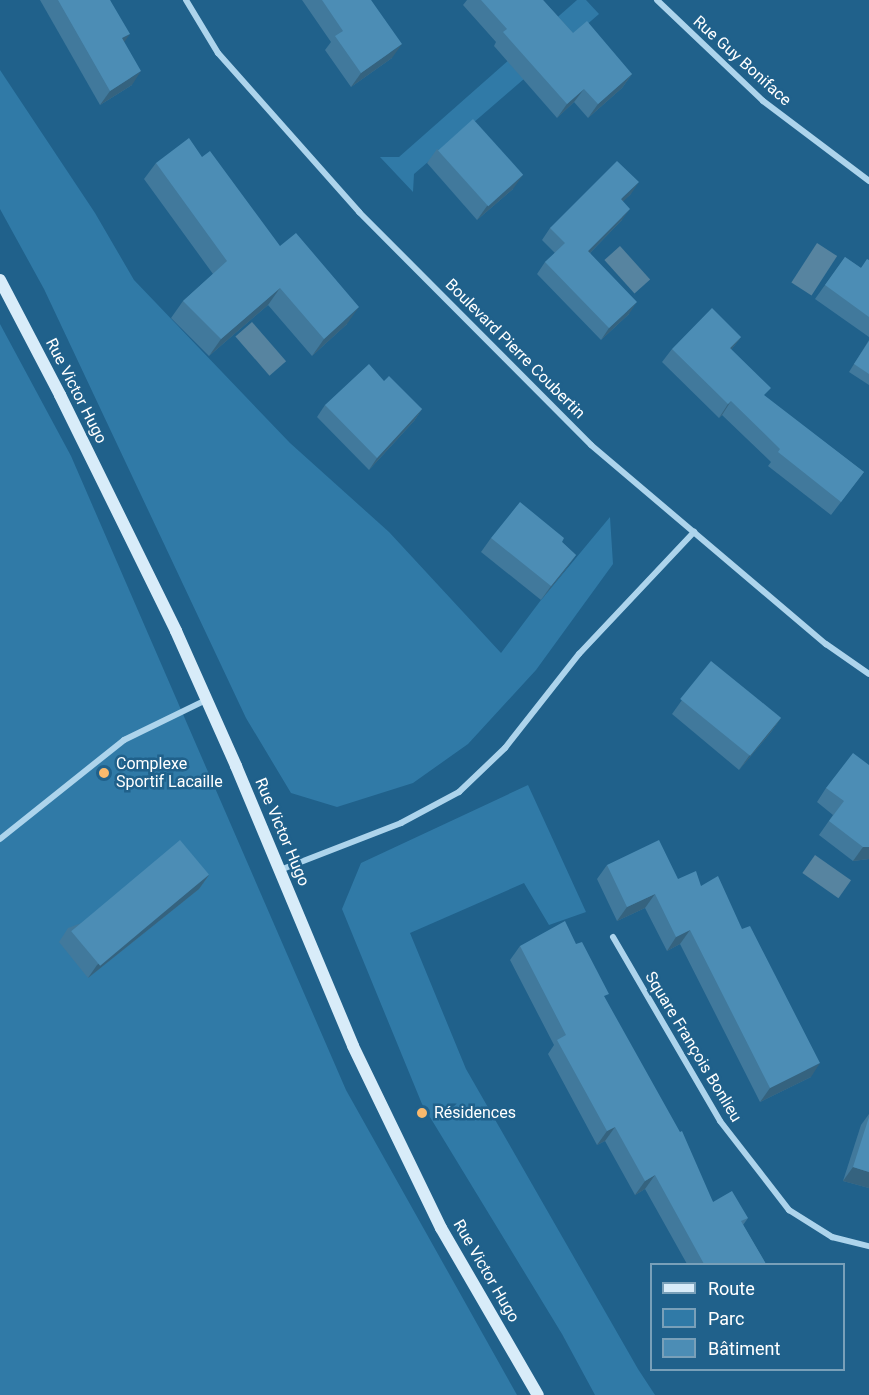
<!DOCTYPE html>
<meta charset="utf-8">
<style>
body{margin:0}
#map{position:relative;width:869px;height:1395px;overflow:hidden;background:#20618b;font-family:Roboto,sans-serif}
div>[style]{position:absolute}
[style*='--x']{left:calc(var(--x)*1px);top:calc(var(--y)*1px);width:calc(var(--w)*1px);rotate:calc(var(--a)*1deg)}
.green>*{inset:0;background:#307aa7}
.water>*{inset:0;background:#5784a0;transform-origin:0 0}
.street>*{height:6px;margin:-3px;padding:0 3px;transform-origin:3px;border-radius:3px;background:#add4ec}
.secondary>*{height:12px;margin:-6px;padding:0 6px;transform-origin:6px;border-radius:6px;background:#d8ecf9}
.wall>*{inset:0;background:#41799c}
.shaded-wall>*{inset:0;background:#35637f}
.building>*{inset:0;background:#4c8db5;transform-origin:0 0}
.dots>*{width:16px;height:16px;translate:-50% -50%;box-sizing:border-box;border:3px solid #20618b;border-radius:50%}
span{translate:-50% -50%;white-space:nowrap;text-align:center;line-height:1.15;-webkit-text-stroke:5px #20618b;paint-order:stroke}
.street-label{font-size:16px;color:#fff}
.poi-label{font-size:16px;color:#fff}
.left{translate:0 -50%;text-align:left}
.legend{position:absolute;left:650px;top:1263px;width:195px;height:108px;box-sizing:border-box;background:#20618b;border:2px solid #79a0b9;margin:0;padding:8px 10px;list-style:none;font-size:18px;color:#fff}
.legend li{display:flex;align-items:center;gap:12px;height:30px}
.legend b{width:30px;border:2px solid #79a0b9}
</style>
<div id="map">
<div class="green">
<i style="clip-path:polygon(577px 0,586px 0,599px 14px,414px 174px,413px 192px,380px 157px,399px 157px)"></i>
<i style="clip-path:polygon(0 70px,95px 213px,134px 280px,290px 443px,389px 532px,501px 653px,541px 600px,610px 517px,613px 564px,536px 670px,468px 744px,413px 783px,337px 807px,291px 793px,246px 718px,44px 289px,0 209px)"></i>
<i style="clip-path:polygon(0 324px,71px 456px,346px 1090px,517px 1395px,0 1395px)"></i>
<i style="clip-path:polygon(528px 785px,586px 912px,549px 925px,524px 883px,410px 933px,466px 1069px,638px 1369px,655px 1395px,595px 1395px,562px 1334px,422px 1104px,342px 909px,361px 863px)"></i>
</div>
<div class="water">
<i style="left:817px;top:243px;width:24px;height:47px;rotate:33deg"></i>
<i style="left:620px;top:246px;width:45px;height:21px;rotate:48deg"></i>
<i style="left:252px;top:322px;width:52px;height:22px;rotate:49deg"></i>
<i style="left:815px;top:855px;width:44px;height:22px;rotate:35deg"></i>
</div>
<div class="street">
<i style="--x:186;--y:0;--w:62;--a:58.9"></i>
<i style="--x:218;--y:53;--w:213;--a:48.4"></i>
<i style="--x:359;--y:212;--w:329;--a:45.1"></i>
<i style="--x:591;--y:445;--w:308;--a:40.3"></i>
<i style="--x:826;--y:644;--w:52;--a:34.9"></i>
<i style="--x:657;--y:0;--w:146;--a:43.6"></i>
<i style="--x:763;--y:101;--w:133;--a:37"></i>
<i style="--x:0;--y:839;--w:159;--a:-38.6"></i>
<i style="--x:124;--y:740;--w:91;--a:-26"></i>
<i style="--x:280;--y:870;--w:130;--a:-21.2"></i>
<i style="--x:401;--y:823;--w:66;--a:-28.1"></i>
<i style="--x:459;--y:792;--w:64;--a:-43.7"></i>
<i style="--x:505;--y:748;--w:120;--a:-51.8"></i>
<i style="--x:579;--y:654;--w:168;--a:-46.7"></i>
<i style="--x:613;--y:937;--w:213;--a:59.8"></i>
<i style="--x:720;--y:1121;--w:113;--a:52.2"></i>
<i style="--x:789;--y:1210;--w:51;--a:32.1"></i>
<i style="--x:832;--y:1237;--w:38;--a:14"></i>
</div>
<div class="secondary">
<i style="--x:0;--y:280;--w:130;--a:62.4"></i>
<i style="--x:60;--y:395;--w:263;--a:63.8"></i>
<i style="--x:176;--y:631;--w:148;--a:66"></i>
<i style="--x:236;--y:766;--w:303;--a:67.3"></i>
<i style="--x:353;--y:1046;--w:202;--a:64.2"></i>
<i style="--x:441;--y:1228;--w:193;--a:59.9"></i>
</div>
<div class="wall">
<i style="clip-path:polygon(40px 0,110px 0,124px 42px,132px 85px,100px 105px)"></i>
<i style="clip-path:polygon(302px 0,371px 0,392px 58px,351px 87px,325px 50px,331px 42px)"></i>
<i style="clip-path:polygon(467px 0,543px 0,573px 33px,632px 74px,622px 88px,588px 118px,574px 102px,557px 118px,494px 46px,496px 42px,463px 5px)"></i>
<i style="clip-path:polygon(437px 149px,513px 189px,477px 220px,427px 163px)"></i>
<i style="clip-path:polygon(202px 157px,347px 324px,312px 356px,268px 305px,209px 356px,171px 318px,183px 301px,213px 274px,144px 179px,156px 163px)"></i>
<i style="clip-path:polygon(631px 194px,623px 201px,622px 220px,590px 253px,629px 314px,601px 340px,537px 274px,545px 262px,555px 253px,542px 240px,550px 228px)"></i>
<i style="clip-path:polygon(845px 257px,861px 268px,869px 260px,869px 337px,815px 299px)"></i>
<i style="clip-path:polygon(741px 337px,731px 350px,765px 397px,864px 472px,831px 515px,768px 466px,771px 462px,722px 415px,719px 418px,662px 362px,672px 349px)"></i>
<i style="clip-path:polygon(869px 340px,869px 385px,849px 372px)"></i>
<i style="clip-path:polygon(384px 381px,422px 409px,414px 421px,369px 470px,317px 417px,325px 405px)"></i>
<i style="clip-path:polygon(491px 538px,562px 542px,576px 555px,566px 569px,541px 600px,481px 552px)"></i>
<i style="clip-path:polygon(682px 700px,781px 718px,771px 732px,739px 770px,672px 714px)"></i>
<i style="clip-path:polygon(869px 765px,869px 859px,853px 861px,819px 835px,833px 815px,817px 802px,826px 788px)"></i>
<i style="clip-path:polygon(607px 865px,678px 879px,701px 886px,811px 1077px,760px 1102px,680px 944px,667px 951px,645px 908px,617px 921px,597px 879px)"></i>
<i style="clip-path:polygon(209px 875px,199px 889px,88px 978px,59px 942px,68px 928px)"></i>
<i style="clip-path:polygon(576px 944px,713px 1202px,748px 1218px,743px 1225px,766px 1264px,687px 1264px,645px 1189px,635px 1195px,605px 1141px,597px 1145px,548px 1054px,554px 1045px,510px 960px,520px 946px)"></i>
<i style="clip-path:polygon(869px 1114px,869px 1188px,843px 1181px,861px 1125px)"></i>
</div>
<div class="shaded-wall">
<i style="clip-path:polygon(130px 34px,120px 48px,122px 38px)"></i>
<i style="clip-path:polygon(402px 44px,392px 58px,351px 87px,361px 73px)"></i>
<i style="clip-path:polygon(141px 71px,132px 85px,100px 105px,110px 91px)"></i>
<i style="clip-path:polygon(632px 74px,622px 88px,588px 118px,598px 104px)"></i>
<i style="clip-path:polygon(584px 89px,574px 102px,557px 118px,567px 104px)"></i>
<i style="clip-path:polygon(523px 175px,513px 189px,477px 220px,487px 206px)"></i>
<i style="clip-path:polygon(639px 182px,631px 194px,613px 211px,621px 199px)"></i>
<i style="clip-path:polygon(630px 209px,622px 220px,580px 263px,588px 251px)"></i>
<i style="clip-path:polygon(280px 288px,268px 305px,209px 356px,221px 339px)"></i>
<i style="clip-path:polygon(637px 302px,629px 314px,601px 340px,609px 328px)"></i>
<i style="clip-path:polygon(359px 307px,347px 324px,312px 356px,324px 339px)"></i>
<i style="clip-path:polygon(741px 337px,731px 350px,730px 348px)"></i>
<i style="clip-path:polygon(731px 401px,722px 415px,719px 418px,728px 404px)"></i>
<i style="clip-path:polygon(422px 409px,414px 421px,369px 470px,377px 458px)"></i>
<i style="clip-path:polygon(576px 555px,566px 569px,541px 600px,551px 586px)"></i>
<i style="clip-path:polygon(781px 718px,771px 732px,739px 770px,749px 756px)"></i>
<i style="clip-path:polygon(863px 847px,869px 847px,869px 859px,853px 861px)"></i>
<i style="clip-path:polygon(209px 875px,199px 889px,88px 978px,97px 965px)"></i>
<i style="clip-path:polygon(655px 894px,645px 908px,617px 921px,627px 907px)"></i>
<i style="clip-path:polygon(690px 930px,680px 944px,667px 951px,676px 937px)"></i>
<i style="clip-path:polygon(820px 1063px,811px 1077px,760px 1102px,770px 1088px)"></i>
<i style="clip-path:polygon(615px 1127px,605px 1141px,597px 1145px,607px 1131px)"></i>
<i style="clip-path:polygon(853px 1167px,869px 1172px,869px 1188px,843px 1181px)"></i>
<i style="clip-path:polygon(655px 1175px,645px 1189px,635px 1195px,645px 1181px)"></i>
</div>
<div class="building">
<i style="clip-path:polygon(58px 0,110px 0,130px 34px,122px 38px,141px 71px,110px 91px)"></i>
<i style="clip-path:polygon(322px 0,371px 0,402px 44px,361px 73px,335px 36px,343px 31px)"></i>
<i style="clip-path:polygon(481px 0,543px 0,573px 33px,587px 21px,632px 74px,598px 104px,584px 89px,567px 104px,503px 32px,507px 29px)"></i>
<i style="left:473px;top:119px;width:75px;height:47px;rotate:48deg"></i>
<i style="clip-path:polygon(189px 138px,202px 157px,210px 151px,280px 246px,296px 233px,359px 307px,324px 339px,280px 288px,221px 339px,183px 301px,227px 261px,156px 163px)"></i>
<i style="clip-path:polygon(617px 161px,639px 182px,621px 199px,630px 209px,588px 251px,637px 302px,609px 328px,545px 262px,565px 243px,550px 228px)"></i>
<i style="clip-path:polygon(845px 257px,861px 268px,867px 259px,869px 260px,869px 317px,825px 285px)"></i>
<i style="clip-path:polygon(712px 308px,741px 337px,730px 348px,771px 388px,764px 395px,864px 472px,841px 502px,778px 452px,780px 449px,731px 401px,728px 404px,672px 349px)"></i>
<i style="clip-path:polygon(869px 341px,869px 374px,854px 364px)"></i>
<i style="clip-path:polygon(369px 364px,384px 381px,389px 376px,422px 409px,377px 458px,325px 405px)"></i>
<i style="clip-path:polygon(520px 502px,564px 538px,562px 542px,576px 555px,551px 586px,491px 538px)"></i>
<i style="left:711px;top:661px;width:90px;height:49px;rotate:39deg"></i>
<i style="clip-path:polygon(853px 753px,869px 765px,869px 847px,863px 847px,829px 821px,844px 801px,826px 788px)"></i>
<i style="left:180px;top:840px;width:45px;height:142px;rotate:50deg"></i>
<i style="clip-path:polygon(659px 840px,678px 879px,696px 871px,701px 886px,718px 876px,742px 929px,750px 926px,820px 1063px,770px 1088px,690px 930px,676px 937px,655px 894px,627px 907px,607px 865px)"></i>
<i style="clip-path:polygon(565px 921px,576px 944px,582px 942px,609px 994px,604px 996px,680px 1132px,682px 1131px,713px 1202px,732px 1191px,748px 1218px,741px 1221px,766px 1264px,704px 1264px,655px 1175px,645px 1181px,615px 1127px,607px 1131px,557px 1040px,566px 1035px,520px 946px)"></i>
<i style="clip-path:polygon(869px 1117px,869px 1172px,853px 1167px)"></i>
</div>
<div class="dots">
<i style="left:104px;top:773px;background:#f9b96d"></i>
<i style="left:422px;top:1113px;background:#f9b96d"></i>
</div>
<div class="street-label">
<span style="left:742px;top:61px;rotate:42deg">Rue Guy Boniface</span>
<span style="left:515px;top:349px;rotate:45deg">Boulevard Pierre Coubertin</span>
<span style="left:76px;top:391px;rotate:63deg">Rue Victor Hugo</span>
<span style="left:282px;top:832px;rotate:67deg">Rue Victor Hugo</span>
<span style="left:693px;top:1047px;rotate:59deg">Square François Bonlieu</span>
<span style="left:486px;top:1271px;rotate:60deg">Rue Victor Hugo</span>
</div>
<div class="poi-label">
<span class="left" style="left:116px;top:773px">Complexe<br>Sportif Lacaille</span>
<span class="left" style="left:434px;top:1113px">Résidences</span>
</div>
<ul class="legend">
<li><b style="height:8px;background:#d8ecf9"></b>Route</li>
<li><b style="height:16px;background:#307aa7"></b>Parc</li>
<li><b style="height:16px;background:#4c8db5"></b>Bâtiment</li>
</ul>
</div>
